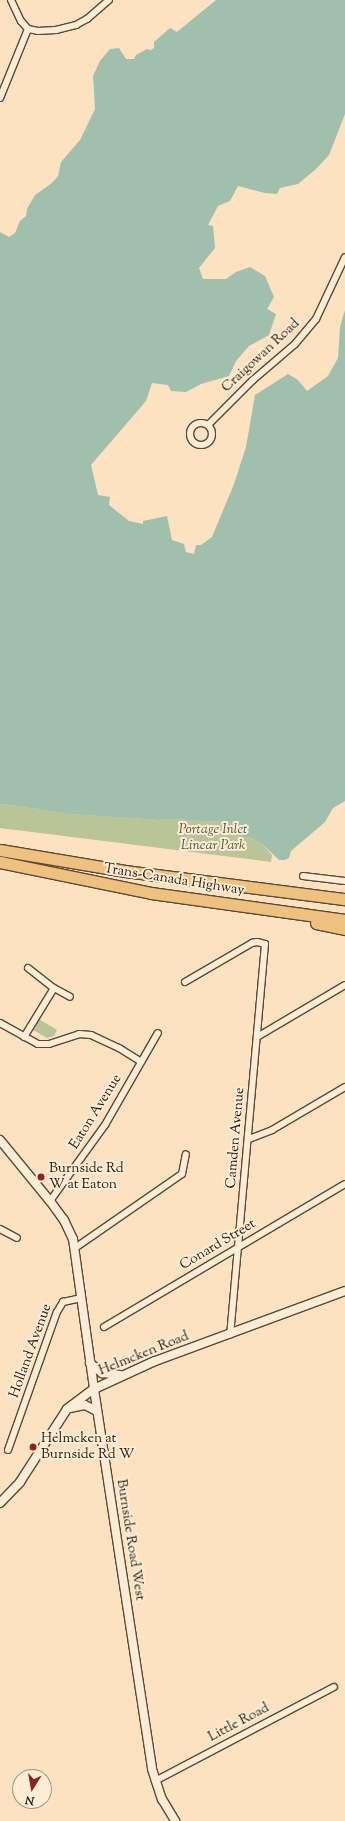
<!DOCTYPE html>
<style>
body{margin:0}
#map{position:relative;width:345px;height:1821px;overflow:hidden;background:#fce2c0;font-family:"Sorts Mill Goudy",serif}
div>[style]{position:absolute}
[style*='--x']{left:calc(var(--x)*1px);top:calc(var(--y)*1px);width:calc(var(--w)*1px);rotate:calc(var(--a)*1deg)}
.green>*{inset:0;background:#b9c497}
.water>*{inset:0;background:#a0bfac}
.roads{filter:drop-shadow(1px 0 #5a4a35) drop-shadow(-1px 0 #5a4a35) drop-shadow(0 1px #5a4a35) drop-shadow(0 -1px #5a4a35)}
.street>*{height:6px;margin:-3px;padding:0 3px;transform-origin:3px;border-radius:3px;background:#fdecd6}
.street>.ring{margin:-3px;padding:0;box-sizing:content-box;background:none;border:6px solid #fdecd6;border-radius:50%}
.secondary>*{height:8px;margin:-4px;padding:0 4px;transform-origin:4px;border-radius:4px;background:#fdecd6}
.highway>*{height:11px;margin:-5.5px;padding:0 5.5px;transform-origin:5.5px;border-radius:5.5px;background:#eec180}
.dots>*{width:11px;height:11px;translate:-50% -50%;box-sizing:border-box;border:2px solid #fdecd6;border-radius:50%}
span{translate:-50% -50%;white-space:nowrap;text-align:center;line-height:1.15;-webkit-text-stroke:4px #fdecd6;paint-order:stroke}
.street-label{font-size:14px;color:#241707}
.park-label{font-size:14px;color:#585439;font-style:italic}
.poi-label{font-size:14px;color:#241707}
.left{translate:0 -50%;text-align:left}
.north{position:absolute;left:12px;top:1769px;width:40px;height:40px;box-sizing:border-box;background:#fdecd6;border:1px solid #a69783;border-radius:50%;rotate:191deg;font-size:11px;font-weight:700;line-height:16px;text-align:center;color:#241707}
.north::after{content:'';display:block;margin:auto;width:14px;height:18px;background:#8f2418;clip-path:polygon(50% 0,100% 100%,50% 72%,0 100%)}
</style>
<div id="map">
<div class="green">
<i style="clip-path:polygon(3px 804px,70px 814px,158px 820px,176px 819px,206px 822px,217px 821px,227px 824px,229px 832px,233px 835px,251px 838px,261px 843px,272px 855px,271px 862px,0 828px,0 805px)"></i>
<i style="clip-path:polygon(39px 1019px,57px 1030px,54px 1036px,47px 1038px,33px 1030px)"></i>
</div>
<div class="water">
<i style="clip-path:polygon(216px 0,345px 0,345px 114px,329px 155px,316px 169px,298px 184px,280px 188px,277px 194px,265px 193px,238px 186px,230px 201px,218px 206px,208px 225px,213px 226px,215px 248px,199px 268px,203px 279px,226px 279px,236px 272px,250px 267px,265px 276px,274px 297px,267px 309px,276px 314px,269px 335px,249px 346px,236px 361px,229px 376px,201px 384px,186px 392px,171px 391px,168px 385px,152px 383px,146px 401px,91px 465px,98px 495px,110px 497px,109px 505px,129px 521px,143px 524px,143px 521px,167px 516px,172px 540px,184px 544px,186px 552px,194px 554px,196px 545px,201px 545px,212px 537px,234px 484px,246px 447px,255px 395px,288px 374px,298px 380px,307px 391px,328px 376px,338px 358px,340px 327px,345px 310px,345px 801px,333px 808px,325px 822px,291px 851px,289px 858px,285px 860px,279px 860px,261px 843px,251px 838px,233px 835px,229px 833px,227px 824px,217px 821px,206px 822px,176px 819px,158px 820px,69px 814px,3px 804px,0 805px,0 232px,9px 237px,15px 233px,20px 221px,26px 216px,27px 209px,35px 195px,52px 183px,58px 176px,61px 162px,80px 140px,95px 109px,93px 76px,100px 61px,110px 49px,119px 48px,126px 59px,134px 59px,136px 55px,147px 49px,151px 50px,154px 48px,154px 42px,170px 28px,177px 32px)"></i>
</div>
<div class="roads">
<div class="street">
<i style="--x:11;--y:0;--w:23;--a:65"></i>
<i style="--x:21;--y:21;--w:11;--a:49"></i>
<i style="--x:28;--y:29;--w:10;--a:11"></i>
<i style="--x:38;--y:31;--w:18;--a:-3"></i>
<i style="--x:56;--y:30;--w:21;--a:-14"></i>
<i style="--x:76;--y:25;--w:13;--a:-29"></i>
<i style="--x:87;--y:19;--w:29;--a:-41"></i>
<i style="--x:0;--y:98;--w:74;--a:-67.9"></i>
<i class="ring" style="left:190px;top:423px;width:16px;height:16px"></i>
<i style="--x:208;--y:425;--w:64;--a:-45"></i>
<i style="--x:253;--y:380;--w:55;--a:-40.6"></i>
<i style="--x:295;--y:344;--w:33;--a:-50"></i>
<i style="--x:316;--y:319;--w:68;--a:-64.9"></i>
<i style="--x:303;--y:876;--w:42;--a:6.8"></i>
<i style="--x:28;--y:968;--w:33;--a:38"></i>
<i style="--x:54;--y:988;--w:18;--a:29"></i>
<i style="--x:185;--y:982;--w:78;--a:-30.2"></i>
<i style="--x:252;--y:943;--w:5;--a:-11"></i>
<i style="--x:257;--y:942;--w:8;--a:14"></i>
<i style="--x:265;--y:944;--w:392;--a:95.1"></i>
<i style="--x:0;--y:1023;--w:43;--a:28.9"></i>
<i style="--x:38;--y:1044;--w:11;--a:0"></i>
<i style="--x:49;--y:1044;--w:32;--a:-18"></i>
<i style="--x:79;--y:1034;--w:12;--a:5"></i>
<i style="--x:91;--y:1035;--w:31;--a:25"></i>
<i style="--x:119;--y:1048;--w:26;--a:32"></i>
<i style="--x:24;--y:1037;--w:57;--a:-58.5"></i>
<i style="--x:257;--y:1037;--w:102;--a:-30.6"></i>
<i style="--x:249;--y:1139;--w:25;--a:-21"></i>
<i style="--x:272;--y:1130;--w:85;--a:-30.5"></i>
<i style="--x:50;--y:1201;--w:94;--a:-54.1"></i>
<i style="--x:105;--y:1125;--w:106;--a:-60.1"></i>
<i style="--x:0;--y:1229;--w:19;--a:28"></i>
<i style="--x:75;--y:1248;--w:130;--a:-34.7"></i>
<i style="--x:182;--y:1174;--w:20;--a:-79"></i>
<i style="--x:104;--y:1327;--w:280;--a:-30.7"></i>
<i style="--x:8;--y:1450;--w:146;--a:-70.5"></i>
<i style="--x:57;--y:1312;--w:12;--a:-59"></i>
<i style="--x:63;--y:1302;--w:19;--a:-12"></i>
<i style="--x:155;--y:1781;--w:202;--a:-27.7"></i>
</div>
<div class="secondary">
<i style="--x:0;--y:1140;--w:79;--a:50.7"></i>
<i style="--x:50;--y:1201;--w:24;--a:54"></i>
<i style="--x:64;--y:1220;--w:21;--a:65"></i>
<i style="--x:73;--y:1239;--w:151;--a:82"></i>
<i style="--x:94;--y:1389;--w:384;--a:81.3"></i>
<i style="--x:152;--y:1769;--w:32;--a:72"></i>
<i style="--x:162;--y:1799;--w:26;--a:59"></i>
<i style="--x:90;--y:1363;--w:16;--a:40"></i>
<i style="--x:102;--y:1373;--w:18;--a:6"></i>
<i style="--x:70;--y:1408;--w:15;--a:-11"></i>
<i style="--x:85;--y:1405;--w:13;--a:27"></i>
<i style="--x:0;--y:1503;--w:29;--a:-46"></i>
<i style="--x:20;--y:1482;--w:87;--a:-57.2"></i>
<i style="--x:67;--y:1409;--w:34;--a:-37"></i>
<i style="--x:94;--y:1389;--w:67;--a:-24.7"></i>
<i style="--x:155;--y:1361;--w:202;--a:-20.2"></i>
</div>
<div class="highway">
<i style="--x:0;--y:850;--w:127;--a:9.5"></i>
<i style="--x:125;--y:871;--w:222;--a:7.3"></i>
<i style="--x:0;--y:862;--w:154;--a:11.6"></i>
<i style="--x:151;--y:893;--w:196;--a:7.9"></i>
<i style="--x:316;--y:923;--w:30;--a:12"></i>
</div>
</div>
<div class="dots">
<i style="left:41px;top:1177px;background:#8f2418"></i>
<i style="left:33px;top:1447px;background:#8f2418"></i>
</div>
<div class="street-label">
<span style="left:261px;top:356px;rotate:-43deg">Craigowan Road</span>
<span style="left:174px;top:880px;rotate:9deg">Trans-Canada Highway</span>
<span style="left:96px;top:1112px;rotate:-58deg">Eaton Avenue</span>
<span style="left:236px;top:1138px;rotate:-85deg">Camden Avenue</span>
<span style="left:218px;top:1245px;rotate:-31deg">Conard Street</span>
<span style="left:31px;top:1351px;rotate:-70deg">Holland Avenue</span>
<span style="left:144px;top:1354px;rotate:-22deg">Helmcken Road</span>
<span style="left:130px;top:1540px;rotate:81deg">Burnside Road West</span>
<span style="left:239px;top:1723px;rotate:-28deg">Little Road</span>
</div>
<div class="park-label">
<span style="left:213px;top:838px">Portage Inlet<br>Linear Park</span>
</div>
<div class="poi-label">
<span class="left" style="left:49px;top:1177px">Burnside Rd<br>W at Eaton</span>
<span class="left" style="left:41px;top:1447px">Helmcken at<br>Burnside Rd W</span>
</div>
<div class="north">N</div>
</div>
